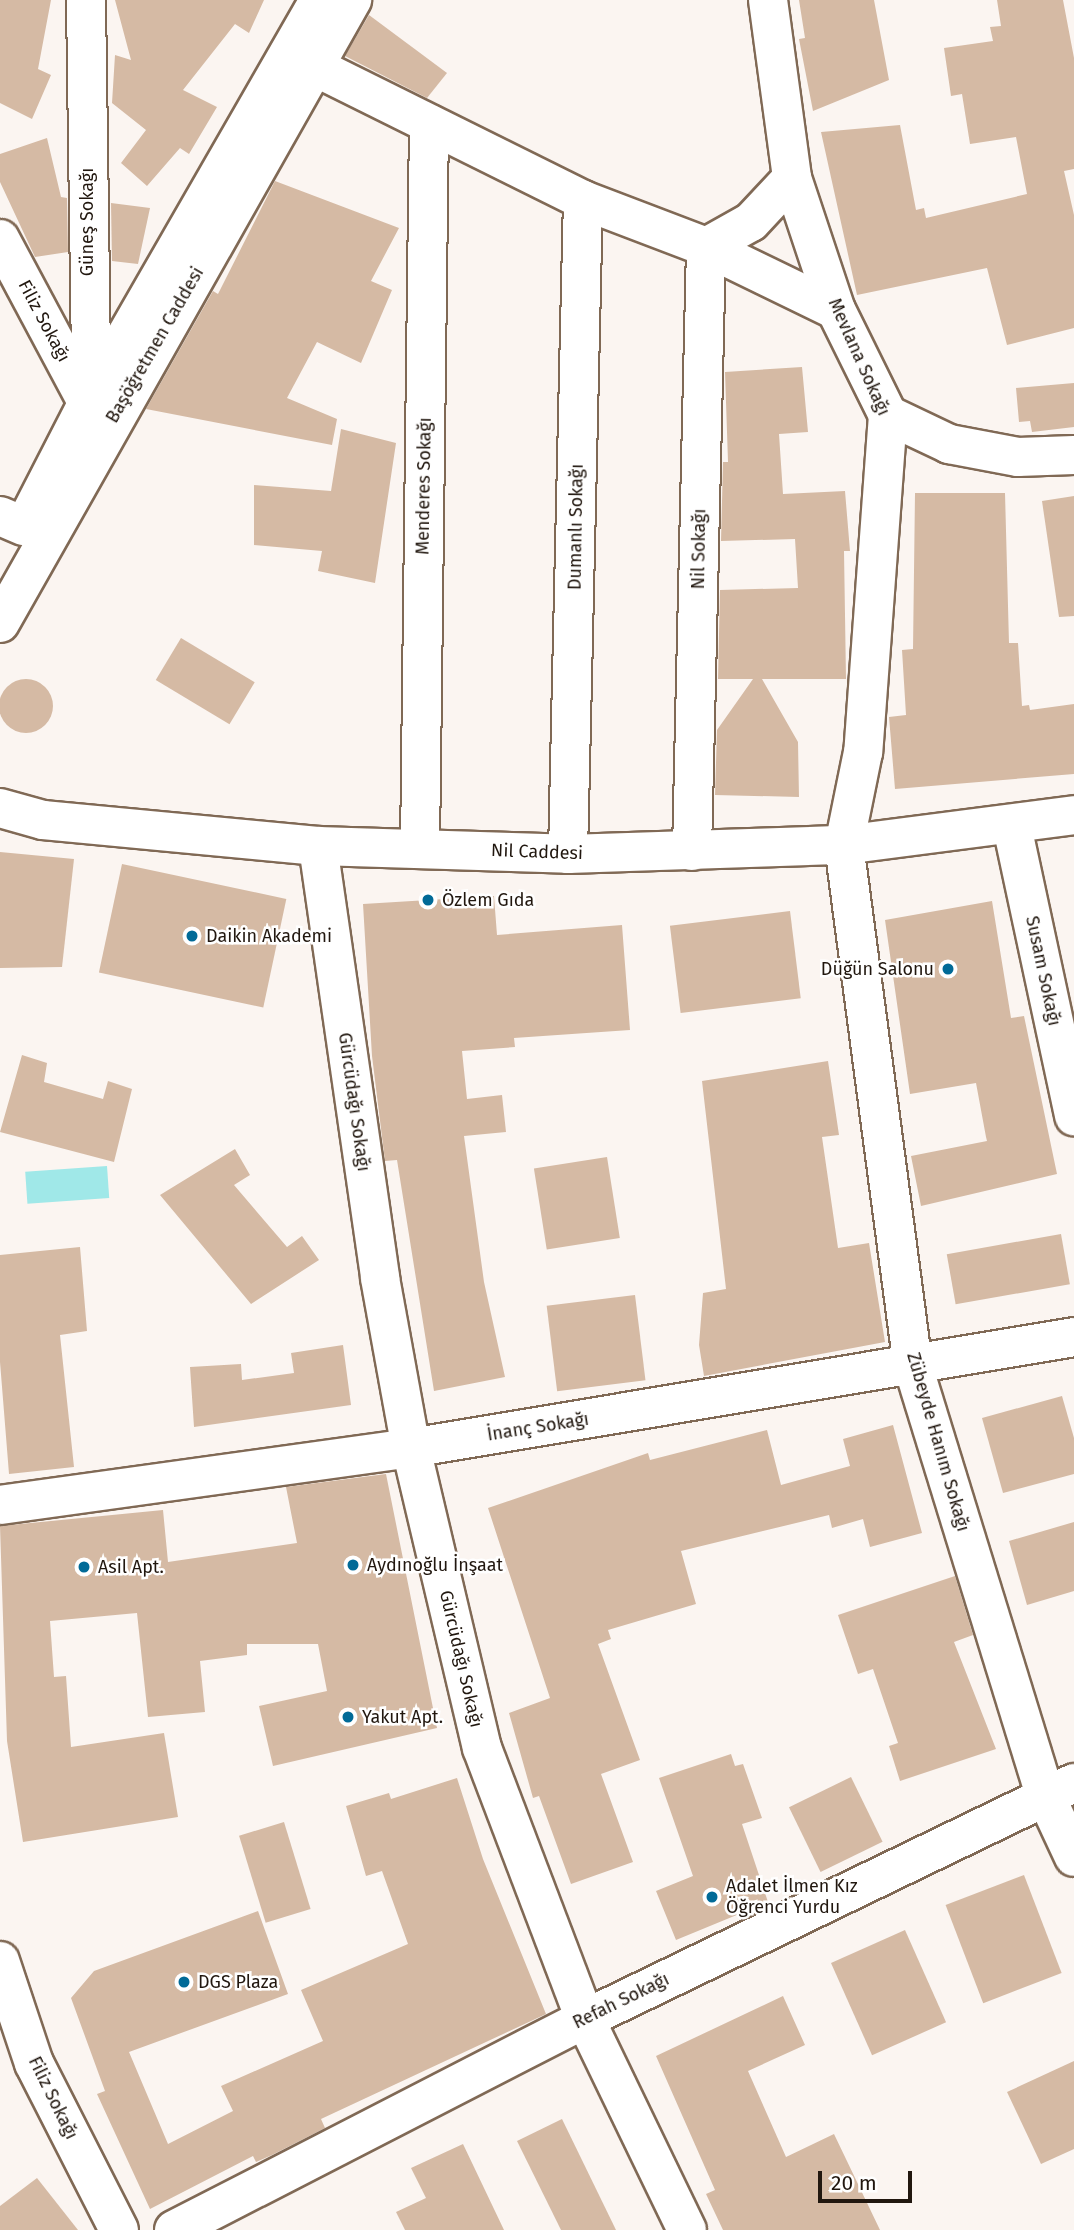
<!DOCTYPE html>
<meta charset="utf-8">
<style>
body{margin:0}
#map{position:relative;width:1074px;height:2230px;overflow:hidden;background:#fbf5f1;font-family:"Fira Sans",sans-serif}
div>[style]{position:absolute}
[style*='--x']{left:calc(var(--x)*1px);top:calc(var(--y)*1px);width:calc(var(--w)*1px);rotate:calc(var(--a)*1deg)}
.water>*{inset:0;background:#a0e8e8;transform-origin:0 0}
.building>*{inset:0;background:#d5baa4;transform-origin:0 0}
.round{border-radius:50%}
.roads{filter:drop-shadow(2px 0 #806955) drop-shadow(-2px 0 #806955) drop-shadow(0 2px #806955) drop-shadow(0 -2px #806955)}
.minor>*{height:38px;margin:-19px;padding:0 19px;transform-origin:19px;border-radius:19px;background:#fff}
.major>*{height:38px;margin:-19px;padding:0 19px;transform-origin:19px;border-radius:19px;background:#fff}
.dots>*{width:19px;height:19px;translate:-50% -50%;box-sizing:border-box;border:4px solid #fff;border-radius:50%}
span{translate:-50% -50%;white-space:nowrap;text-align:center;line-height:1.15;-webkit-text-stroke:5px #fff;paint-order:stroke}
.street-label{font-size:18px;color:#21170f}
.poi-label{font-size:18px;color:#21170f}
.left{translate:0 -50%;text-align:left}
.right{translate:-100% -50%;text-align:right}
.scale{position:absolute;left:818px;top:2171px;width:94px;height:32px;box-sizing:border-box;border:4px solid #21170f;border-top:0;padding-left:9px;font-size:21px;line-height:24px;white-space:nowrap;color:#21170f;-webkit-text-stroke:5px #fff;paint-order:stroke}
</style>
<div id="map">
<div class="water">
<i style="left:107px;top:1166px;width:32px;height:82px;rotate:86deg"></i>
</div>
<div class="building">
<i style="clip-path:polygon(0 0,51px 0,38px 69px,51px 75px,32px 119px,0 103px)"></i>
<i style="clip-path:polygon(115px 0,264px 0,249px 33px,235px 24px,183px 90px,217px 107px,189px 154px,180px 148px,147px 186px,121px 163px,146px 130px,112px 103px,115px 55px,131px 60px)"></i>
<i style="clip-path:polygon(799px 0,874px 0,889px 80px,813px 111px,799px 39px,805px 38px)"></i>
<i style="clip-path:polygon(997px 0,1063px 0,1074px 58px,1074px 169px,1064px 171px,1074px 215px,1074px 328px,1007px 345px,987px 268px,857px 295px,821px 132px,900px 125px,916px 210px,924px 208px,926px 218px,1027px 194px,1016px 137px,970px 144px,962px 94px,951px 96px,944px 48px,993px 41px,990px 27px,1001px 26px)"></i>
<i style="clip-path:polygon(369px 15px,447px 73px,427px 98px,345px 56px)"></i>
<i style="clip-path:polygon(47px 138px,61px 197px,67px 198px,68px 252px,35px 257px,0 182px,0 154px)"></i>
<i style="clip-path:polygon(275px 181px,399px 228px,371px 281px,392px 290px,361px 363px,317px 342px,287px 398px,337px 419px,332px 445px,146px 409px,213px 291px,218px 294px)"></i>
<i style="clip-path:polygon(111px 203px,150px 208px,138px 264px,112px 261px)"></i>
<i style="clip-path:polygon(802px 367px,808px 432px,779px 434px,783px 494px,845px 491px,850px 551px,844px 551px,846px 679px,762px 679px,798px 742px,799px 797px,715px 795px,717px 730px,753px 679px,718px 679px,720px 590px,798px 588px,795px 539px,721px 541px,723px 462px,728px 462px,725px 372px)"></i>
<i style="clip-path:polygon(1074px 383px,1074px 427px,1032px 432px,1030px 421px,1019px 422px,1016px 388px)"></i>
<i style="clip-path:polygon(341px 429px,396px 443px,375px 583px,318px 571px,322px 551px,254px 545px,254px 485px,331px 491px)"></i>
<i style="clip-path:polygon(915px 493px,1005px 493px,1009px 643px,1018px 643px,1022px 706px,1029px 705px,1030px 710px,1074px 704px,1074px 774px,895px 789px,889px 717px,906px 715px,902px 650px,913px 649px)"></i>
<i style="clip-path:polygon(1074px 496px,1074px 616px,1059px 617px,1042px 501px)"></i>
<i style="left:181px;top:638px;width:86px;height:49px;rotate:31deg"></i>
<i class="round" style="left:-1px;top:679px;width:54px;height:54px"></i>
<i style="clip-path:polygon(0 852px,74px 859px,62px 967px,0 968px)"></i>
<i style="left:122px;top:864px;width:168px;height:111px;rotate:12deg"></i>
<i style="clip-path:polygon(494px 896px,497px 935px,622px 925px,630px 1030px,514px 1038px,515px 1047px,462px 1051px,467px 1099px,502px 1095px,506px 1132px,464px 1136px,484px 1282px,505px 1377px,434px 1391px,397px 1160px,385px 1161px,372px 1056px,363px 904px)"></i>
<i style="clip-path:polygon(992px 901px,1011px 1018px,1024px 1016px,1057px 1174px,921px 1206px,911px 1156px,987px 1141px,986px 1137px,976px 1083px,910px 1094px,885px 920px)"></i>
<i style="left:790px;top:911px;width:88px;height:121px;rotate:83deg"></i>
<i style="clip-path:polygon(22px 1055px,47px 1063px,44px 1082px,103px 1099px,108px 1081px,132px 1089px,114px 1162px,0 1132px)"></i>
<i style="clip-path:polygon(828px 1061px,839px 1135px,822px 1137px,838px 1248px,869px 1243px,885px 1342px,704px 1376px,699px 1345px,703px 1293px,726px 1289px,702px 1081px)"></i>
<i style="clip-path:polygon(235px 1149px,250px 1175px,234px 1185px,287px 1247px,302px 1236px,319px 1260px,251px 1304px,160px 1195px)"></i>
<i style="left:607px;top:1157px;width:82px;height:74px;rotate:81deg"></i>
<i style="left:1061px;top:1234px;width:51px;height:116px;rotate:80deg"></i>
<i style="clip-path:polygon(80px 1247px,87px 1331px,60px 1335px,74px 1467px,9px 1474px,0 1362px,0 1255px)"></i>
<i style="left:635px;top:1295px;width:86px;height:89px;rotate:83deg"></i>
<i style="clip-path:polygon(343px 1345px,351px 1405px,194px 1427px,190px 1367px,241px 1364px,242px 1380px,294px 1373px,291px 1353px)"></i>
<i style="clip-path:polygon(1062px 1396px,1074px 1438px,1074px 1474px,1003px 1493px,982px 1418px)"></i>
<i style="clip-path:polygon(893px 1425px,922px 1533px,870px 1547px,863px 1519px,832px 1528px,829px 1515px,681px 1551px,696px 1604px,608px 1630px,611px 1639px,598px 1644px,640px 1760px,601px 1774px,633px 1862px,571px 1884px,539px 1796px,533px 1798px,509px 1713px,550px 1698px,488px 1508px,648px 1453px,650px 1460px,767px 1430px,781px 1485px,850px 1466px,843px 1439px)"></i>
<i style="clip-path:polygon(386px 1474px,437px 1728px,273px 1766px,259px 1706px,327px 1691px,318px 1644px,247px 1644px,247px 1655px,200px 1661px,205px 1712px,148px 1717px,137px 1613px,50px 1621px,54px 1677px,66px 1676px,71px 1747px,164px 1733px,178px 1817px,23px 1842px,7px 1741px,0 1526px,163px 1510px,168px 1562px,297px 1543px,286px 1487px)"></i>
<i style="clip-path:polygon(1074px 1522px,1074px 1591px,1027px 1605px,1009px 1541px)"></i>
<i style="clip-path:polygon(955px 1576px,973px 1635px,954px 1642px,996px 1749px,900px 1781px,889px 1746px,898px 1743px,873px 1669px,858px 1674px,838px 1615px)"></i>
<i style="clip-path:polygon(731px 1754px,735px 1766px,743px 1764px,762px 1818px,742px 1824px,768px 1902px,676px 1940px,656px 1891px,693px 1876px,659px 1778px)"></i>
<i style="left:851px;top:1777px;width:72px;height:69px;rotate:64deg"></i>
<i style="clip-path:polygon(457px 1778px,483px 1859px,546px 2014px,321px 2119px,325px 2128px,272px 2155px,256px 2162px,253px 2156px,150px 2209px,97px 2094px,105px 2091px,71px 1998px,94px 1971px,258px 1911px,288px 1994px,129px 2052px,168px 2144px,233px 2111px,221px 2086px,323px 2041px,301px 1990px,408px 1944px,382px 1871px,366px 1876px,346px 1806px,389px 1793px,391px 1799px)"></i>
<i style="left:284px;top:1822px;width:91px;height:47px;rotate:73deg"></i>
<i style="left:1024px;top:1875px;width:105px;height:84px;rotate:69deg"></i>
<i style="left:905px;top:1930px;width:101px;height:81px;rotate:66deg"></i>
<i style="clip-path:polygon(783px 1996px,805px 2045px,748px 2071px,786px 2157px,834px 2134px,880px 2230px,723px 2230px,706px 2194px,715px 2190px,656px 2056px)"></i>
<i style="clip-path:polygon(1074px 2061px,1074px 2149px,1041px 2164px,1007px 2092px)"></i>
<i style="clip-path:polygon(562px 2119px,616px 2230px,561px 2230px,517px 2141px)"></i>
<i style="clip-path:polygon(463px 2144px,504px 2230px,405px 2230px,396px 2212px,426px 2198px,411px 2168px)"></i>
<i style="clip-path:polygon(37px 2178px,78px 2230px,0 2230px,0 2206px)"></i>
</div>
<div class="roads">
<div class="minor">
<i style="--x:86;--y:0;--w:417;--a:89.2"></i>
<i style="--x:768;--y:0;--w:180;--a:82.3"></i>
<i style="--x:792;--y:178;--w:139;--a:71.6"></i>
<i style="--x:836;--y:310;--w:117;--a:63.7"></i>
<i style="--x:888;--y:415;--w:338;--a:94.2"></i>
<i style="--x:863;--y:752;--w:95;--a:101.5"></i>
<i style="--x:844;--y:845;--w:526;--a:82.46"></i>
<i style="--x:913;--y:1366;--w:451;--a:72.9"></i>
<i style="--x:1046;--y:1797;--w:66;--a:65"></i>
<i style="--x:289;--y:54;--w:328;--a:26.4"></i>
<i style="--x:583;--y:200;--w:132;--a:20.9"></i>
<i style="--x:706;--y:247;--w:144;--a:25.9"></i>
<i style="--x:0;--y:239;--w:180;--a:61.9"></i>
<i style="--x:706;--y:247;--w:51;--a:-29.1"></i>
<i style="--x:751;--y:222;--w:60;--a:-47"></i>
<i style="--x:888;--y:415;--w:68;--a:25.4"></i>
<i style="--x:949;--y:444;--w:70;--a:10.7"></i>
<i style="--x:1018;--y:457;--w:56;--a:-2"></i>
<i style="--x:0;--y:516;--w:26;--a:23"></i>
<i style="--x:0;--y:808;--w:45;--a:15.6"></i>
<i style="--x:43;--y:820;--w:276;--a:5.4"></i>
<i style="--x:318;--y:846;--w:250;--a:1.8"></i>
<i style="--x:568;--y:854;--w:276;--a:-1.9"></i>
<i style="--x:844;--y:845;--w:232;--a:-7.4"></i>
<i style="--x:1012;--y:826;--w:297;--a:77.9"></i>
<i style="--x:318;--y:846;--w:436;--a:81.8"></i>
<i style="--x:380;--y:1278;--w:173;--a:79.7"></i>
<i style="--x:411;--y:1448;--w:308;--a:76.7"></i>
<i style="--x:482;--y:1748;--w:290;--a:69.2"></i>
<i style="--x:585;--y:2019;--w:234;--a:64.2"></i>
<i style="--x:420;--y:848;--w:724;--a:-89.29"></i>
<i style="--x:692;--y:851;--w:604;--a:-88.67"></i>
<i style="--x:568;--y:854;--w:654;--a:-88.69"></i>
<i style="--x:0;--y:1505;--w:415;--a:-7.9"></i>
<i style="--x:411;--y:1448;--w:672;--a:-9.5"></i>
<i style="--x:0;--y:1961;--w:108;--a:71.6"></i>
<i style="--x:34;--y:2063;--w:187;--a:63"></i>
<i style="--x:174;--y:2230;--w:462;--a:-27.2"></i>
<i style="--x:585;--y:2019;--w:543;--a:-25.76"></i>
</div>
<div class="major">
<i style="--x:29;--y:517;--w:129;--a:-62.8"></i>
<i style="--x:88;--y:402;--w:464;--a:-60.1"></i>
<i style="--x:0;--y:623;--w:716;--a:-60.53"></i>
</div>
</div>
<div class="dots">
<i style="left:428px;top:900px;background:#016a97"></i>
<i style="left:192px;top:936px;background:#016a97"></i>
<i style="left:948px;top:969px;background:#016a97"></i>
<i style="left:353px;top:1565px;background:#016a97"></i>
<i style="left:84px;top:1567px;background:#016a97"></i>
<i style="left:348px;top:1717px;background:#016a97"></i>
<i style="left:712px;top:1897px;background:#016a97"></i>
<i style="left:184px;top:1982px;background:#016a97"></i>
</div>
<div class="street-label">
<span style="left:87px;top:222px;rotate:-90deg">Güneş Sokağı</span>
<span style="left:44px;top:321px;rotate:62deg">Filiz Sokağı</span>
<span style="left:155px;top:345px;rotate:-60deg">Başöğretmen Caddesi</span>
<span style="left:859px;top:357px;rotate:66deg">Mevlana Sokağı</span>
<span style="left:424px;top:486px;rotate:-89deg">Menderes Sokağı</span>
<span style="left:576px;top:527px;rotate:-89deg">Dumanlı Sokağı</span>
<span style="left:699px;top:549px;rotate:-89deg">Nil Sokağı</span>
<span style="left:537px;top:852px;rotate:2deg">Nil Caddesi</span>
<span style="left:1043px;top:971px;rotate:78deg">Susam Sokağı</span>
<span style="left:354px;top:1102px;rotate:82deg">Gürcüdağı Sokağı</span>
<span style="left:538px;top:1427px;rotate:-9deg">İnanç Sokağı</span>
<span style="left:938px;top:1442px;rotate:74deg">Zübeyde Hanım Sokağı</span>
<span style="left:461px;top:1659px;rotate:77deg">Gürcüdağı Sokağı</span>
<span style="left:621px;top:2001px;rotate:-26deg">Refah Sokağı</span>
<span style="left:53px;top:2098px;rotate:64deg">Filiz Sokağı</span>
</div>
<div class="poi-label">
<span class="left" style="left:442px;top:900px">Özlem Gıda</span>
<span class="left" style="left:206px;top:936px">Daikin Akademi</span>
<span class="right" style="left:934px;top:969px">Düğün Salonu</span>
<span class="left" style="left:367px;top:1565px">Aydınoğlu İnşaat</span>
<span class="left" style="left:98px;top:1567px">Asil Apt.</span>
<span class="left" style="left:362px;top:1717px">Yakut Apt.</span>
<span class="left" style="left:726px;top:1897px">Adalet İlmen Kız<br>Öğrenci Yurdu</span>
<span class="left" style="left:198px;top:1982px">DGS Plaza</span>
</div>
<div class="scale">20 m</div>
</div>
